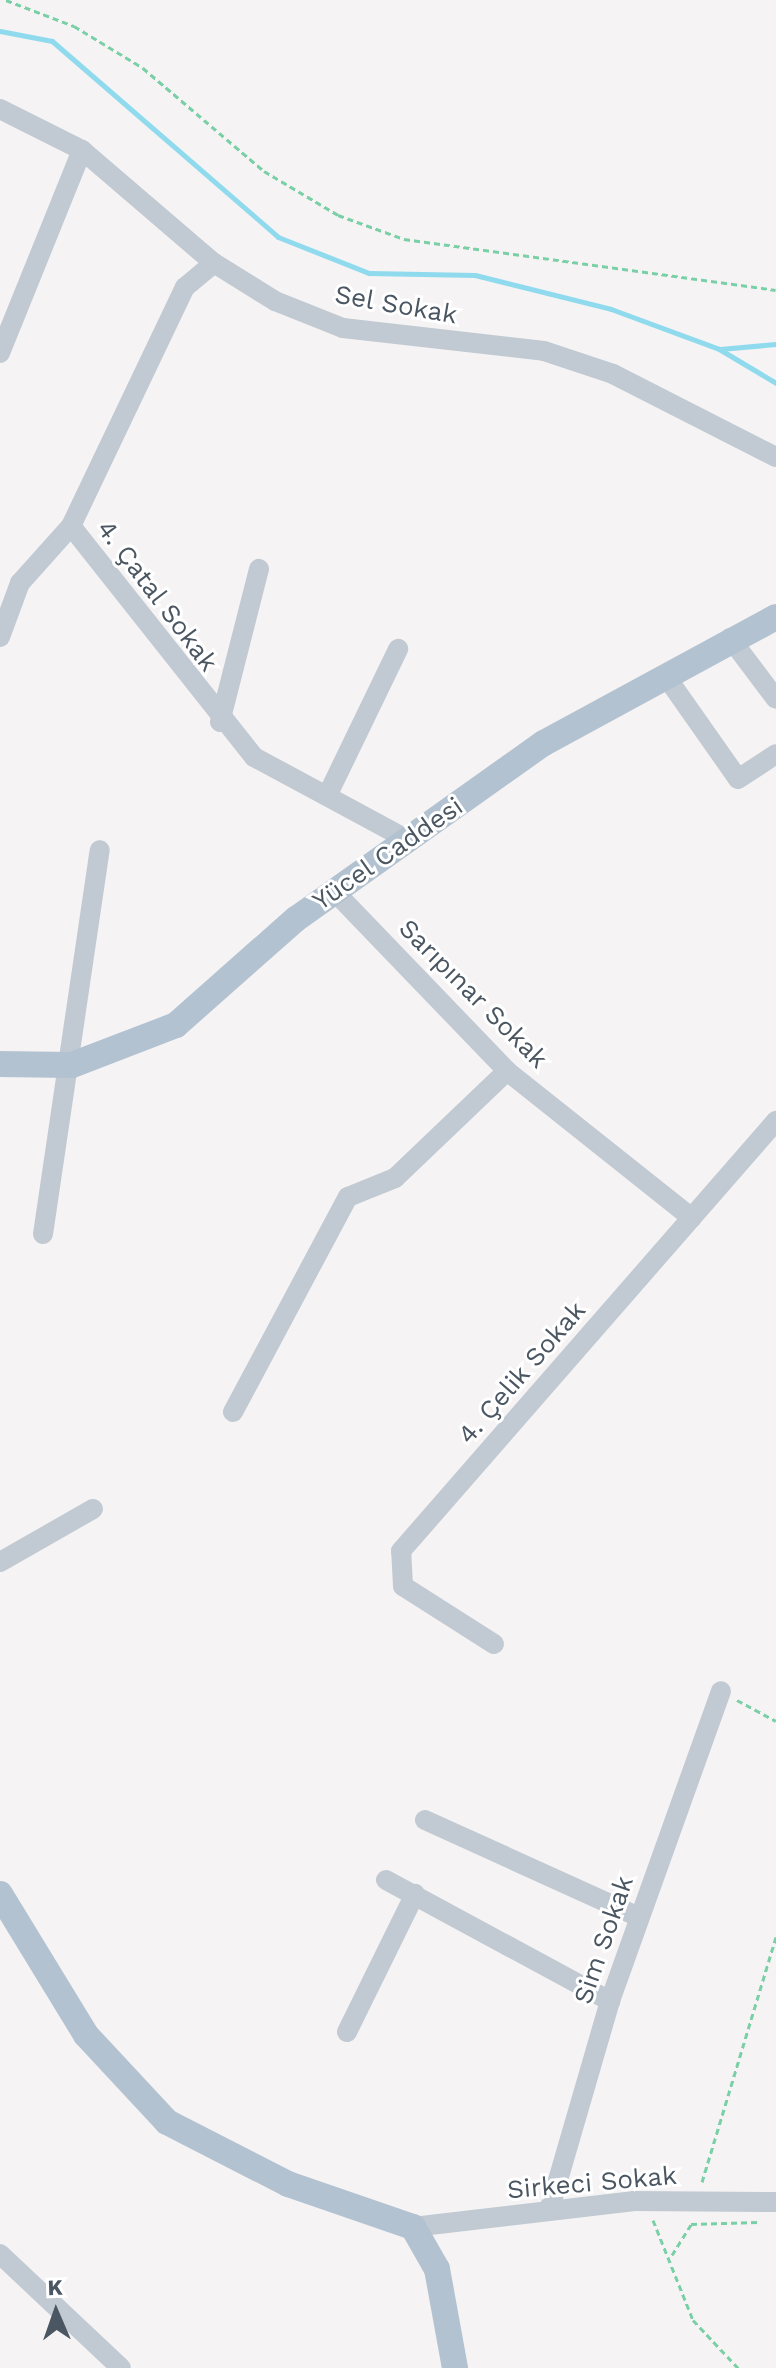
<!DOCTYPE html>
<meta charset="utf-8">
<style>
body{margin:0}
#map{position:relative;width:776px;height:2368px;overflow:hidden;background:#f5f3f3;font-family:"Work Sans",sans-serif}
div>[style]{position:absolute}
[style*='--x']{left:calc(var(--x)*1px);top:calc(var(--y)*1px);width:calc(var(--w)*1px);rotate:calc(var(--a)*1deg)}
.stream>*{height:5px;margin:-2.5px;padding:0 2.5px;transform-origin:2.5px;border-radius:2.5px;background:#90daee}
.path>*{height:3px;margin-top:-1.5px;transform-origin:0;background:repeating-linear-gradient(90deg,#7ad0a6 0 6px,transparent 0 10px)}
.minor>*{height:20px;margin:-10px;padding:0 10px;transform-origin:10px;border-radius:10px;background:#c1cad2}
.major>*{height:26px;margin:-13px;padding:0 13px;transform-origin:13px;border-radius:13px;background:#b3c2d1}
span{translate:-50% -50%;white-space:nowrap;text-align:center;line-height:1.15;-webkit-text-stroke:6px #fff;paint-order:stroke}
.street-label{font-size:26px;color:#4a5661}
.north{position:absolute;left:16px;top:2272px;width:80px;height:80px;-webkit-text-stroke:6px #fff;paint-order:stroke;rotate:358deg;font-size:22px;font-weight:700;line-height:32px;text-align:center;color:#4a5661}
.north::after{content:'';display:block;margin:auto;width:28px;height:36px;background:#4a5661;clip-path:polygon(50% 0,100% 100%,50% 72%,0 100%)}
</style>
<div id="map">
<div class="stream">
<i style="--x:0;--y:31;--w:53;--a:10.9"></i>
<i style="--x:52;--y:41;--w:299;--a:40.9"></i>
<i style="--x:278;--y:237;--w:98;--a:21.6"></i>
<i style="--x:369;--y:273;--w:106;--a:1.1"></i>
<i style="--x:475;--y:275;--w:140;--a:14"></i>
<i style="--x:611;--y:309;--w:115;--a:20.3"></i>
<i style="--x:719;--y:349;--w:66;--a:30.8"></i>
<i style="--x:720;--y:349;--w:56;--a:-5.1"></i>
</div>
<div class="path">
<i style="--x:6;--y:0;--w:73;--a:20.9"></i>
<i style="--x:74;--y:26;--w:81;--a:31.3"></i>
<i style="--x:143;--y:68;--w:159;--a:40.4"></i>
<i style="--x:264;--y:171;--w:86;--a:30.7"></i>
<i style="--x:338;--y:215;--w:70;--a:20"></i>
<i style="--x:404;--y:239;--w:375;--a:7.8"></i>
<i style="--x:737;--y:1700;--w:44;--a:28.3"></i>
<i style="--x:702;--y:2182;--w:256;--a:-73.2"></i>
<i style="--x:653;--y:2220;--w:108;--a:68.2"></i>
<i style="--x:693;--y:2320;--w:66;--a:46.8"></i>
<i style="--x:672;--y:2255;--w:36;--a:-58"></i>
<i style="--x:691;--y:2224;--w:67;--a:-1.7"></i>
</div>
<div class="minor">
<i style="--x:0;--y:109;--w:92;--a:26.6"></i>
<i style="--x:82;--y:150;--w:174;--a:40.6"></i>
<i style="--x:214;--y:263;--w:72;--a:31.9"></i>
<i style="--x:275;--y:301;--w:73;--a:21.7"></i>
<i style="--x:343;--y:328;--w:202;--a:6.5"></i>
<i style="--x:544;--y:351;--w:73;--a:18.4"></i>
<i style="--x:613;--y:374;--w:183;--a:27"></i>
<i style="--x:214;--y:263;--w:38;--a:140"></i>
<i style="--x:185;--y:287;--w:265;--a:115.5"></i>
<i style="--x:71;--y:526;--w:295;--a:51.6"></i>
<i style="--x:254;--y:757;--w:175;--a:28.3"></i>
<i style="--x:0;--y:353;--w:219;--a:-68"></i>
<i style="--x:0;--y:637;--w:58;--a:-69.7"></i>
<i style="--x:20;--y:583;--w:76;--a:-48.2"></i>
<i style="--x:730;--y:638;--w:76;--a:53"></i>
<i style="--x:665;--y:675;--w:127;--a:54.9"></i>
<i style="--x:738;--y:779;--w:45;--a:-33.3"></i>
<i style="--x:220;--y:722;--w:158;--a:-75.7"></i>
<i style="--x:329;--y:792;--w:159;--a:-64.2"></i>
<i style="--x:334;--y:891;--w:250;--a:46.1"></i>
<i style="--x:507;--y:1071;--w:236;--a:38.5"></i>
<i style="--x:43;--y:1234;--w:388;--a:-81.6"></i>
<i style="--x:233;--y:1412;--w:244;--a:-61.9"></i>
<i style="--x:348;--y:1197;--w:51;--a:-22"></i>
<i style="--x:395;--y:1178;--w:155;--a:-43.7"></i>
<i style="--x:0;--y:1562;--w:107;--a:-29.7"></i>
<i style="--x:494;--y:1644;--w:108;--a:-147.5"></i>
<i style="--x:403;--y:1586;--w:35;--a:-93"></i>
<i style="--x:401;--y:1551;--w:571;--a:-48.91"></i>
<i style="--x:425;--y:1820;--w:235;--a:24.4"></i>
<i style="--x:386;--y:1880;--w:255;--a:28.4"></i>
<i style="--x:347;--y:2032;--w:154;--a:-63.8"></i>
<i style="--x:549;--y:2211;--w:219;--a:-73.8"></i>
<i style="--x:610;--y:2001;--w:329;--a:-70.3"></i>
<i style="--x:413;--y:2227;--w:223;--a:-6.7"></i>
<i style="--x:634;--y:2201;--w:142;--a:0.4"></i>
<i style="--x:0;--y:2254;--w:166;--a:43.3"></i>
</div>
<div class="major">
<i style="--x:0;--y:1064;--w:72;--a:0.8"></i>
<i style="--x:72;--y:1065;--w:111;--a:-21"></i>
<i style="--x:176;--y:1025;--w:160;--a:-41.5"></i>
<i style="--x:296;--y:919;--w:304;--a:-35.4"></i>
<i style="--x:544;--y:743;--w:264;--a:-28.5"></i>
<i style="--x:0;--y:1894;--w:165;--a:58.6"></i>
<i style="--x:86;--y:2035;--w:119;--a:47"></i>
<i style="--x:167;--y:2122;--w:136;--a:27.1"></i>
<i style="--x:288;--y:2184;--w:132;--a:19"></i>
<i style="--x:413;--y:2227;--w:48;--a:60.3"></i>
<i style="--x:437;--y:2269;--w:101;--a:79.7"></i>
</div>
<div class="street-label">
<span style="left:396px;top:305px;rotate:10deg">Sel Sokak</span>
<span style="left:157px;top:596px;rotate:53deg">4. Çatal Sokak</span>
<span style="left:388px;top:854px;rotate:-35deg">Yücel Caddesi</span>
<span style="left:473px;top:994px;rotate:45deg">Sarıpınar Sokak</span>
<span style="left:522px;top:1373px;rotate:-49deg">4. Çelik Sokak</span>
<span style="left:604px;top:1940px;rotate:-71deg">Sim Sokak</span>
<span style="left:592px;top:2183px;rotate:-5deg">Sirkeci Sokak</span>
</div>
<div class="north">K</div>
</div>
